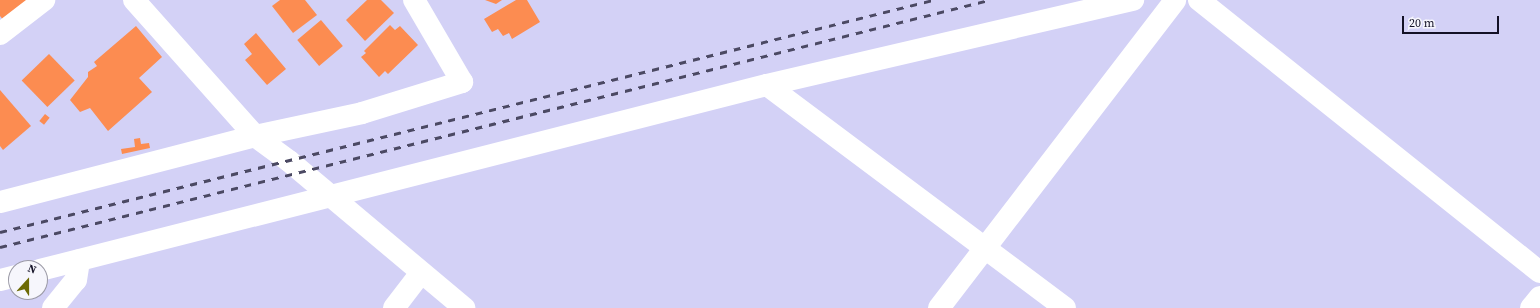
<!DOCTYPE html>
<style>
body{margin:0}
#map{position:relative;width:1540px;height:308px;overflow:hidden;background:#d3d1f6;font-family:"Source Serif 4",serif}
div>[style]{position:absolute}
[style*='--x']{left:calc(var(--x)*1px);top:calc(var(--y)*1px);width:calc(var(--w)*1px);rotate:calc(var(--a)*1deg)}
.building>*{inset:0;background:#fc8c51;transform-origin:0 0}
.minor>*{height:22px;margin:-11px;padding:0 11px;transform-origin:11px;border-radius:11px;background:#fff}
.rail>*{height:3px;margin-top:-1.5px;transform-origin:0;background:repeating-linear-gradient(90deg,#4b4963 0 7px,transparent 0 14px)}
span{translate:-50% -50%;white-space:nowrap;text-align:center;line-height:1.15;-webkit-text-stroke:4px #f6f6fc;paint-order:stroke}
.north{position:absolute;left:8px;top:260px;width:40px;height:40px;box-sizing:border-box;background:#f6f6fc;border:1px solid #9b9aa6;border-radius:50%;rotate:21deg;font-size:11px;font-weight:700;line-height:16px;text-align:center;color:#131126}
.north::after{content:'';display:block;margin:auto;width:14px;height:18px;background:#6d6a04;clip-path:polygon(50% 0,100% 100%,50% 72%,0 100%)}
.scale{position:absolute;left:1402px;top:16px;width:97px;height:18px;box-sizing:border-box;border:2px solid #131126;border-top:0;padding-left:5px;font-size:12px;line-height:14px;white-space:nowrap;color:#131126;-webkit-text-stroke:3px #f6f6fc;paint-order:stroke}
</style>
<div id="map">
<div class="building">
<i style="clip-path:polygon(0 0,28px 0,4px 21px,0 16px)"></i>
<i style="clip-path:polygon(280px 0,305px 0,317px 15px,293px 33px,272px 6px)"></i>
<i style="clip-path:polygon(367px 0,381px 0,394px 13px,365px 41px,346px 20px)"></i>
<i style="clip-path:polygon(485px 0,502px 0,496px 4px)"></i>
<i style="clip-path:polygon(516px 0,527px 0,540px 22px,512px 39px,509px 33px,503px 36px,498px 29px,492px 32px,484px 19px)"></i>
<i style="left:321px;top:20px;width:34px;height:31px;rotate:50deg"></i>
<i style="clip-path:polygon(390px 25px,395px 30px,400px 26px,418px 45px,388px 74px,385px 71px,379px 77px,361px 57px,366px 53px,364px 51px)"></i>
<i style="clip-path:polygon(136px 26px,162px 57px,139px 78px,152px 92px,108px 131px,90px 108px,80px 112px,70px 100px,88px 77px,88px 72px,97px 66px,94px 62px)"></i>
<i style="clip-path:polygon(256px 33px,286px 69px,267px 85px,245px 60px,252px 54px,244px 44px)"></i>
<i style="left:49px;top:54px;width:37px;height:38px;rotate:46deg"></i>
<i style="clip-path:polygon(0 90px,31px 126px,3px 150px,0 146px)"></i>
<i style="left:45px;top:114px;width:6px;height:9px;rotate:39deg"></i>
<i style="clip-path:polygon(140px 138px,141px 144px,149px 143px,150px 148px,122px 154px,121px 149px,135px 147px,134px 139px)"></i>
</div>
<div class="minor">
<i style="--x:134;--y:0;--w:182;--a:48.3"></i>
<i style="--x:255;--y:136;--w:42;--a:36.3"></i>
<i style="--x:289;--y:161;--w:229;--a:40"></i>
<i style="--x:1199;--y:0;--w:436;--a:38.6"></i>
<i style="--x:0;--y:34;--w:56;--a:-37.7"></i>
<i style="--x:767;--y:85;--w:372;--a:36.8"></i>
<i style="--x:0;--y:202;--w:263;--a:-14.5"></i>
<i style="--x:255;--y:136;--w:109;--a:-12.1"></i>
<i style="--x:362;--y:113;--w:105;--a:-17.2"></i>
<i style="--x:462;--y:82;--w:95;--a:-120.3"></i>
<i style="--x:40;--y:270;--w:750;--a:-14.28"></i>
<i style="--x:767;--y:85;--w:376;--a:-13.1"></i>
<i style="--x:0;--y:280;--w:16;--a:-14"></i>
<i style="--x:53;--y:308;--w:36;--a:-51"></i>
<i style="--x:76;--y:280;--w:20;--a:-81"></i>
<i style="--x:394;--y:308;--w:43;--a:-52.6"></i>
<i style="--x:939;--y:308;--w:388;--a:-52.5"></i>
<i style="--x:1531;--y:308;--w:14;--a:-51"></i>
</div>
<div class="rail">
<i style="--x:0;--y:232;--w:961;--a:-13.96"></i>
<i style="--x:0;--y:247;--w:1019;--a:-14.02"></i>
</div>
<div class="north">N</div>
<div class="scale">20 m</div>
</div>
